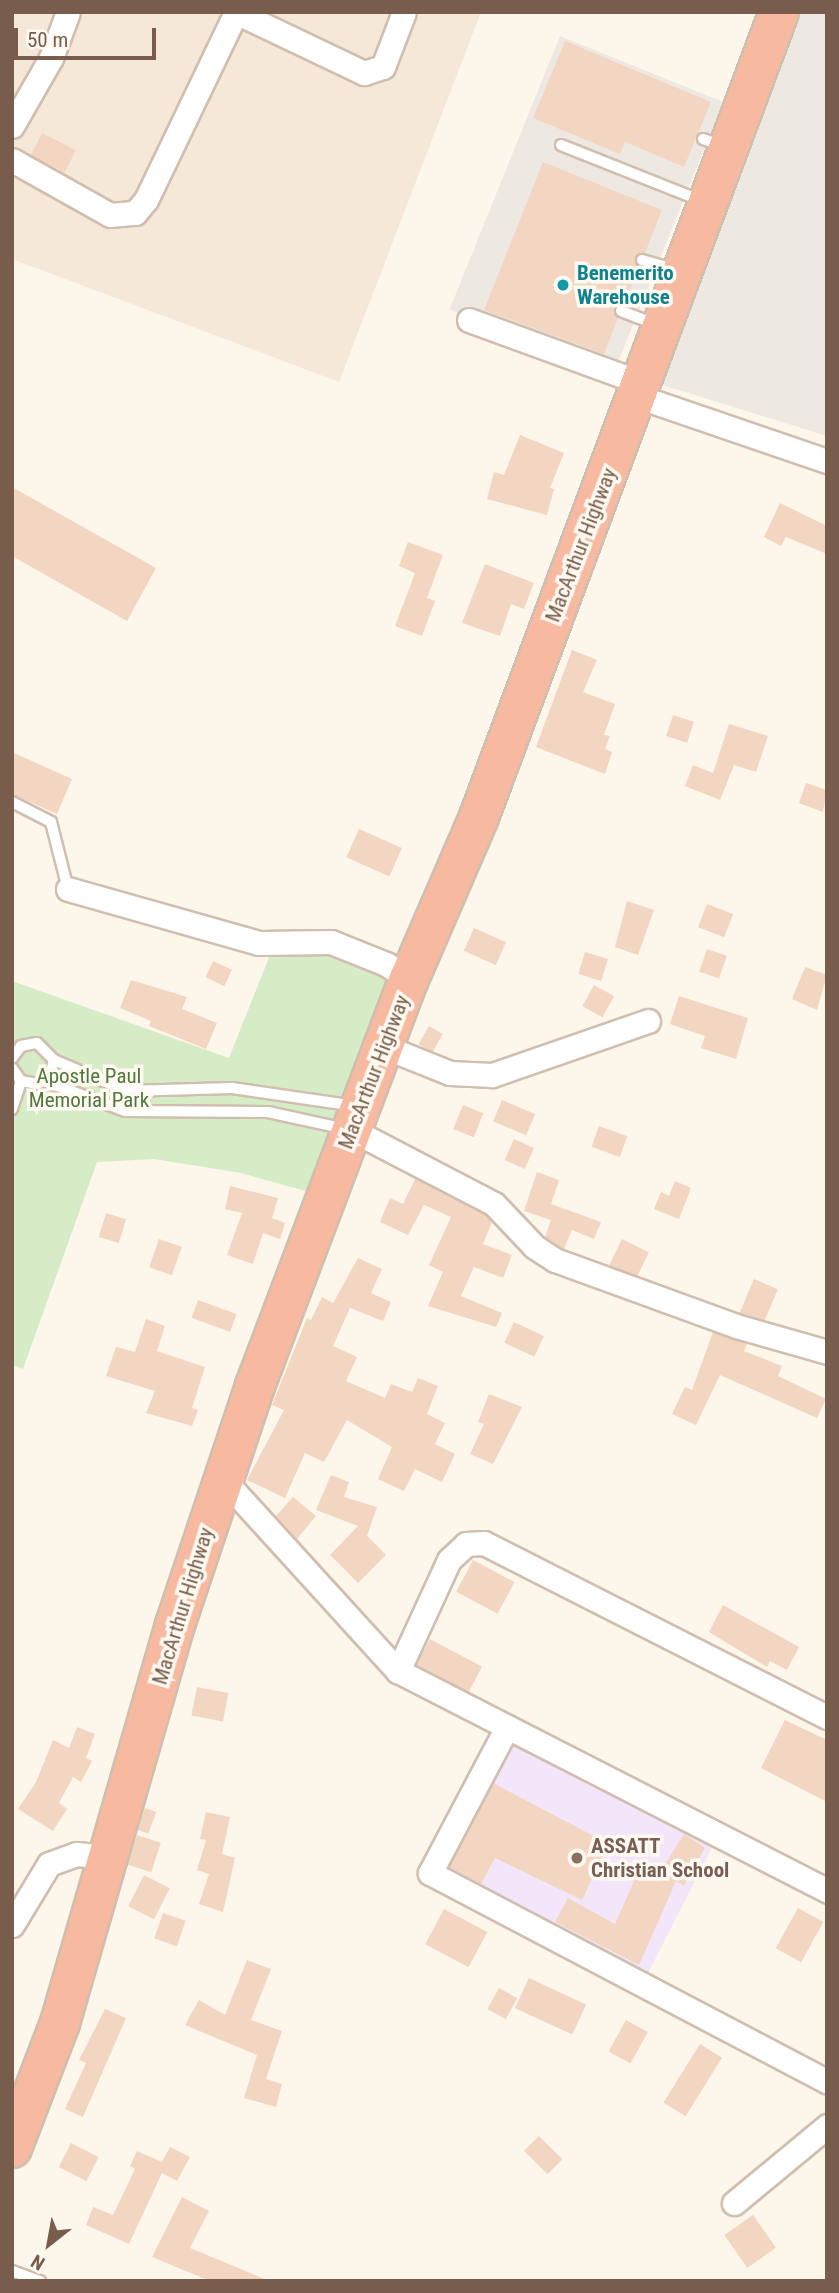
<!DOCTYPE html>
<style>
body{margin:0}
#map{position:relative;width:839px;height:2293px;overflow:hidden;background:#fdf6ea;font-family:"Roboto Condensed",sans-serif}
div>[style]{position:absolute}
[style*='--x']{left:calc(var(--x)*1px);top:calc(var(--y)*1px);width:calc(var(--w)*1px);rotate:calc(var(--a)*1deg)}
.residential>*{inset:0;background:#f5e8d8}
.industrial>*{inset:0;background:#eee8e3;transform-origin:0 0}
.education>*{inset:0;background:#f3e6fa;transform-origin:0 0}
.green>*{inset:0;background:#d5ecc7}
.building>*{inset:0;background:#f3d6c1;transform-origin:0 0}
.roads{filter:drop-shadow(2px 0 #d0beae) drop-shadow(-2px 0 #d0beae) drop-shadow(0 2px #d0beae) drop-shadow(0 -2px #d0beae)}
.lane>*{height:10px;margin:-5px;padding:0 5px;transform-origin:5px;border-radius:5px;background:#fff}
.street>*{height:23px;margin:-11.5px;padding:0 11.5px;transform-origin:11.5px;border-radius:11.5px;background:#fff}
.highway>*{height:38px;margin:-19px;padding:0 19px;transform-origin:19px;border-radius:19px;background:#f7b9a0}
.dots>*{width:19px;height:19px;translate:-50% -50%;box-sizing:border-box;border:4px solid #fffaf1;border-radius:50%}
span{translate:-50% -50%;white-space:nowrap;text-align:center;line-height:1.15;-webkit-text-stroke:7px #fffaf1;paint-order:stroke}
.culture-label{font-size:21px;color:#0d838f;font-weight:700}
.left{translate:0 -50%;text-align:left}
.street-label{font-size:21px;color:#795d4c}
.park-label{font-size:21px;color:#507941}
.education-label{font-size:21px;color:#785e54;font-weight:700}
.frame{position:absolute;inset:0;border:14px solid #795d4c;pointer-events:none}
.north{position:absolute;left:14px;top:2209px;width:70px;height:70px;-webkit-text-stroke:5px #fffaf1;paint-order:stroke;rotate:211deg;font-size:19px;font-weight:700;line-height:28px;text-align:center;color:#795d4c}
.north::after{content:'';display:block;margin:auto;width:24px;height:32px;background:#795d4c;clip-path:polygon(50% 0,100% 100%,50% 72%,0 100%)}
.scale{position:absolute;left:14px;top:28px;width:142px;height:32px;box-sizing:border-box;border:4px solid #795d4c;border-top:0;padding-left:9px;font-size:21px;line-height:24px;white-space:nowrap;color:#795d4c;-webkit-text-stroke:5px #fffaf1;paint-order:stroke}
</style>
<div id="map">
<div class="residential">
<i style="clip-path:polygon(12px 12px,481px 12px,339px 382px,12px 259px)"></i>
</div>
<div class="industrial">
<i style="clip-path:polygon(795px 12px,827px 12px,827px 436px,656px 383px)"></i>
<i style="left:560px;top:36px;width:176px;height:295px;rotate:22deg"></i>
</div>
<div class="education">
<i style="left:508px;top:1741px;width:230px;height:147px;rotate:27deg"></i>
</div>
<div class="green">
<i style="clip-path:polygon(328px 947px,394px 972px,309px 1192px,241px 1173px,154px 1159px,97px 1162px,23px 1369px,12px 1365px,12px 981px,229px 1058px,272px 950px)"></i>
</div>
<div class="building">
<i style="clip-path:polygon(565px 41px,711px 102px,684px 167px,625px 142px,620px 154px,533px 118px)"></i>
<i style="left:42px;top:133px;width:38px;height:25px;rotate:27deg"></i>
<i style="clip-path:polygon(543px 162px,662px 210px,645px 253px,635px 257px,639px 267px,624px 304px,614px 308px,618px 318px,604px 354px,484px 310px)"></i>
<i style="clip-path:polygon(520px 435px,564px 453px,550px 488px,554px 489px,547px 515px,487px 499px,494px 472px,504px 475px)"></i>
<i style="clip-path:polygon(12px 487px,156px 568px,127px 621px,12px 556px)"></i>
<i style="clip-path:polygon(780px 503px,827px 526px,827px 554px,786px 537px,781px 546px,764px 537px)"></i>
<i style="clip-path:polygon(408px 542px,443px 555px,427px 598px,435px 601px,422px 636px,395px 626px,415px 573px,399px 566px)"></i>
<i style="clip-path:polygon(485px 564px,534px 583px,524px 609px,511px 604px,500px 636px,462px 623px)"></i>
<i style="clip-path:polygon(572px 650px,597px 660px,583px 692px,615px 704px,604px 735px,610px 736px,605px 749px,612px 752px,605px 774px,536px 747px)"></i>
<i style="left:673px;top:715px;width:22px;height:22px;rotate:18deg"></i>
<i style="clip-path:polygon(729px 724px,768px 736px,756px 772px,734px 765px,720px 800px,685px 786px,693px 765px,713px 773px)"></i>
<i style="clip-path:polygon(12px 752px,72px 779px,57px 814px,12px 794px)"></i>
<i style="clip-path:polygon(806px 783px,827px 790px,823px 812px,799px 803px)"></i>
<i style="left:359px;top:829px;width:47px;height:31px;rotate:24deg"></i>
<i style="clip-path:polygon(627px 901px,654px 910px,638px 955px,615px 947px)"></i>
<i style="left:707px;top:904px;width:28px;height:25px;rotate:21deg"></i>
<i style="left:474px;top:928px;width:35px;height:25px;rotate:24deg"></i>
<i style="left:707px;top:949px;width:21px;height:24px;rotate:19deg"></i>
<i style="left:585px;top:952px;width:24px;height:23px;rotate:17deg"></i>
<i style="left:213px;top:961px;width:21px;height:18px;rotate:25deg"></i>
<i style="clip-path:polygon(805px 967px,827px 975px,817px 1010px,792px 999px)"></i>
<i style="clip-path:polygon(131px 980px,187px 997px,182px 1009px,217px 1023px,206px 1049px,149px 1026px,151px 1021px,120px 1008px)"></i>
<i style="left:594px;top:985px;width:23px;height:24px;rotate:29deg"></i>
<i style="clip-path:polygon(679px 996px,748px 1018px,736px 1059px,701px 1048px,705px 1036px,670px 1024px)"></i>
<i style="left:429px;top:1026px;width:16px;height:21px;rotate:30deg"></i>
<i style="left:502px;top:1100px;width:36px;height:23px;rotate:23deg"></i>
<i style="left:463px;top:1105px;width:22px;height:26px;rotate:22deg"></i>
<i style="left:599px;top:1126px;width:30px;height:22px;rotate:20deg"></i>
<i style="left:514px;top:1139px;width:22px;height:23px;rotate:24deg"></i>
<i style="clip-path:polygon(537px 1172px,559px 1180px,551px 1204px,601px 1222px,594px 1239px,572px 1230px,564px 1249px,545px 1237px,551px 1220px,524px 1211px)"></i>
<i style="clip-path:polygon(415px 1179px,485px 1215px,492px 1222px,483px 1244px,512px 1255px,503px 1278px,474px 1267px,461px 1296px,502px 1313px,496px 1327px,428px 1306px,443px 1272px,429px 1265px,451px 1217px,424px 1205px,408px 1235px,380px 1222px,390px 1198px,403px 1204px)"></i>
<i style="clip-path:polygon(675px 1181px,691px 1188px,679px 1219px,654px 1209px,661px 1192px,669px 1196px)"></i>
<i style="clip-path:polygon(230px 1186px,278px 1198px,272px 1218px,285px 1223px,280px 1239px,263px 1233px,253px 1264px,227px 1255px,242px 1213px,225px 1209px)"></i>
<i style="left:106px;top:1213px;width:21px;height:25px;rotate:17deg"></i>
<i style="left:159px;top:1239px;width:24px;height:30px;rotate:19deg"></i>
<i style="left:622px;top:1239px;width:30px;height:29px;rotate:26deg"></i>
<i style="clip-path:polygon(358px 1258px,382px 1269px,371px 1293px,391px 1302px,383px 1321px,350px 1308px,333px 1346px,357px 1357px,346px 1381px,385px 1398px,391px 1384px,412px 1392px,418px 1378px,438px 1386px,427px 1414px,445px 1423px,435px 1444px,455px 1454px,442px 1482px,415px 1469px,404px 1491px,378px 1479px,392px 1447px,347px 1420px,324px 1462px,305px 1453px,285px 1498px,247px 1480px,284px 1410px,272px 1405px,307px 1318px,311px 1320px,322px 1297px,333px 1303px)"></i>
<i style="left:754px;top:1279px;width:26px;height:37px;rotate:23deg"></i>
<i style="left:198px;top:1300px;width:41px;height:19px;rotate:20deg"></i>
<i style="clip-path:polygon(146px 1319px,165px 1326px,157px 1351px,205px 1367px,192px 1408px,198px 1410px,192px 1426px,146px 1413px,155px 1391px,106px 1376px,116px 1347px,135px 1352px)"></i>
<i style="left:514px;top:1322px;width:33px;height:23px;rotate:25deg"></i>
<i style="clip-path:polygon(713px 1332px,747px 1344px,744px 1351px,782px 1366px,778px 1376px,826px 1399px,817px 1418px,720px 1375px,696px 1425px,672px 1414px,685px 1387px,692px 1390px)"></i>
<i style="clip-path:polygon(489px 1394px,522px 1407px,493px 1464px,470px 1454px,484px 1424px,478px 1422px)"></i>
<i style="clip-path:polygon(331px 1475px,349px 1482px,344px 1497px,377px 1507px,367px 1536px,386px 1555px,358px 1583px,330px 1555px,358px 1526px,316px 1510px)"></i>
<i style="clip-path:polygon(293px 1497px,316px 1516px,297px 1539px,276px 1516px)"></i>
<i style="left:473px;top:1560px;width:47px;height:36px;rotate:28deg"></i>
<i style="clip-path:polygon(723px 1605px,799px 1647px,787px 1670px,770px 1661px,767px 1667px,709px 1632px)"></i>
<i style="left:430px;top:1639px;width:59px;height:30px;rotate:28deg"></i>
<i style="left:197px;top:1687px;width:32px;height:29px;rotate:11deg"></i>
<i style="clip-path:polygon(785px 1720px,827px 1740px,827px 1802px,761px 1768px)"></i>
<i style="clip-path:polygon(77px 1727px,95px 1734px,86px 1758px,92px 1761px,81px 1782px,73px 1777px,59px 1803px,67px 1809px,53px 1831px,18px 1809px,36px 1782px,53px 1740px,69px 1748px)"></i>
<i style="clip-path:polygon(493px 1783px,609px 1844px,582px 1900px,495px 1858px,481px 1884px,449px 1867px)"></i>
<i style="left:145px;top:1808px;width:12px;height:23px;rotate:20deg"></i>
<i style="clip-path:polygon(206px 1812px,230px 1817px,222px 1854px,235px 1858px,223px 1912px,199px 1904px,209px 1874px,197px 1870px,206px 1840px,200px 1839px)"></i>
<i style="clip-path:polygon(684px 1834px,705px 1848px,684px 1886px,676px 1881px,639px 1965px,555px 1922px,568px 1898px,615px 1924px,640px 1868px,657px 1877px)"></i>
<i style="left:137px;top:1835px;width:25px;height:31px;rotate:18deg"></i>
<i style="left:144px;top:1875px;width:29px;height:35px;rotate:27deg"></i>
<i style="left:798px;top:1908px;width:29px;height:46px;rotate:29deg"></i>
<i style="left:444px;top:1909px;width:49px;height:40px;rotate:28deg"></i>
<i style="left:163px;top:1913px;width:24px;height:27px;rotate:19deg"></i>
<i style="clip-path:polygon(247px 1960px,271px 1969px,251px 2020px,282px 2031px,266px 2079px,282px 2084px,276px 2107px,244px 2098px,257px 2055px,185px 2025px,199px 2000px,225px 2015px)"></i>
<i style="left:529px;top:1978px;width:63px;height:33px;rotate:25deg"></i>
<i style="left:499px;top:1988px;width:21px;height:24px;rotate:29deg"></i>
<i style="clip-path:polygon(105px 2009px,126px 2018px,83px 2117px,65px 2109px,86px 2063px,79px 2060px)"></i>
<i style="left:626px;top:2020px;width:25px;height:36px;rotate:29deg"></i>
<i style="left:700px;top:2044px;width:26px;height:69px;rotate:32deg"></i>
<i style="left:539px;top:2136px;width:33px;height:21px;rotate:45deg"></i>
<i style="left:71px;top:2143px;width:31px;height:27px;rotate:27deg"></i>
<i style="clip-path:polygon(170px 2147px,190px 2157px,177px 2181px,162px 2173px,129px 2244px,86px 2225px,93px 2207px,113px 2215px,135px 2169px,130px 2166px,137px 2151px,162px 2162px)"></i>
<i style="clip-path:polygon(182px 2197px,209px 2211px,190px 2248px,270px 2281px,210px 2281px,152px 2257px)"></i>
<i style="left:753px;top:2215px;width:40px;height:35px;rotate:55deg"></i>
</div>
<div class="roads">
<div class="lane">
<i style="--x:703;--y:139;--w:21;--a:19"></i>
<i style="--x:561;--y:145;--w:152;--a:21.7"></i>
<i style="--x:642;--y:260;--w:36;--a:16"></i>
<i style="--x:621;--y:311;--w:39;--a:21"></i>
<i style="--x:12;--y:802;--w:44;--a:27.1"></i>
<i style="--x:51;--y:822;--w:69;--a:75.8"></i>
<i style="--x:12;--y:1058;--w:15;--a:-53"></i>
<i style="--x:21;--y:1046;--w:16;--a:-11"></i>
<i style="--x:37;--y:1043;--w:24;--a:45"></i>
<i style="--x:54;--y:1060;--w:16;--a:104"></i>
<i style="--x:50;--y:1076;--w:15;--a:148"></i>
<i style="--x:37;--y:1084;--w:16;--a:-169"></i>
<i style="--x:21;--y:1081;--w:16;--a:-125"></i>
<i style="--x:54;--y:1060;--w:79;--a:23"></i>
<i style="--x:127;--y:1091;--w:105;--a:-1.6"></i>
<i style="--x:232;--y:1088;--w:125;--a:8.3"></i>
<i style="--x:44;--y:1081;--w:86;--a:20.3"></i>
<i style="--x:125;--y:1111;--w:143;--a:0.4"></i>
<i style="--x:268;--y:1112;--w:79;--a:12.4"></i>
<i style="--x:12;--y:1109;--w:29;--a:-72"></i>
<i style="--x:12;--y:2271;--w:30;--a:20"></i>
</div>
<div class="street">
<i style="--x:236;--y:12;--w:142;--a:25.5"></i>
<i style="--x:364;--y:73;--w:20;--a:-18"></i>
<i style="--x:383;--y:67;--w:59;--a:-69.1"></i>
<i style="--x:12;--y:126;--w:78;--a:-60.2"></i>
<i style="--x:51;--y:58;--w:49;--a:-69.7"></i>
<i style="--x:12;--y:160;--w:112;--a:29.3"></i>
<i style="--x:110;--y:215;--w:25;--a:-5"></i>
<i style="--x:135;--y:213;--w:17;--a:-50"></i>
<i style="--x:146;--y:200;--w:208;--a:-64.4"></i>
<i style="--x:469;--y:320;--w:184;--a:20"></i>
<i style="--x:637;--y:396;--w:201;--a:18.9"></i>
<i style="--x:68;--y:889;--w:198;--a:15.8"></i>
<i style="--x:259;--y:943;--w:72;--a:-0.8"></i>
<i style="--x:331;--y:942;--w:59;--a:21.8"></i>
<i style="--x:386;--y:964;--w:27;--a:33"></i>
<i style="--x:385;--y:1047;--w:70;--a:21.8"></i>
<i style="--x:450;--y:1073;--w:42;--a:2.7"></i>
<i style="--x:492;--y:1075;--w:165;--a:-19.1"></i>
<i style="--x:352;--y:1130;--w:160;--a:27.5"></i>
<i style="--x:494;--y:1204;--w:59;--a:46.4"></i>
<i style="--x:535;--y:1247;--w:24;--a:33"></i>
<i style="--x:555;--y:1260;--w:193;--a:20"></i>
<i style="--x:736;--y:1326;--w:95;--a:15.9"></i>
<i style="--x:223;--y:1479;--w:260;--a:47.7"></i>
<i style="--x:398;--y:1671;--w:482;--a:27.1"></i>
<i style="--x:398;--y:1671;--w:122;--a:-65.3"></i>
<i style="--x:449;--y:1560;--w:23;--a:-43"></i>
<i style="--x:466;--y:1544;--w:18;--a:-3"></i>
<i style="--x:484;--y:1543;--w:385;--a:26.9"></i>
<i style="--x:507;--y:1727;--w:165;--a:117.8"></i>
<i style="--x:430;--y:1873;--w:448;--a:27.7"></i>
<i style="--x:12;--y:1925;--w:71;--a:-58.8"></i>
<i style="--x:49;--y:1864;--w:29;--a:-20"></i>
<i style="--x:76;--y:1854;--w:34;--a:5"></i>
<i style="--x:734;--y:2203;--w:121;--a:-39.6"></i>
</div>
<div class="highway">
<i style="--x:12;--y:2148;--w:134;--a:-69"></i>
<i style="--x:60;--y:2023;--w:414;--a:-73.9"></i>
<i style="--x:175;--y:1625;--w:252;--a:-71.5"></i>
<i style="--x:255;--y:1386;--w:435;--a:-69.3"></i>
<i style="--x:409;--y:979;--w:176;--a:-66.6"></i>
<i style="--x:479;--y:817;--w:859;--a:-69.56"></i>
</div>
</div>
<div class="dots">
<i style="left:563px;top:285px;background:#0f9aa8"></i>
<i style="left:577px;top:1858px;background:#8d6e63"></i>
</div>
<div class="culture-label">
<span class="left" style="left:577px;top:285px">Benemerito<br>Warehouse</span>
</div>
<div class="street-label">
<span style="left:581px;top:545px;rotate:-69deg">MacArthur Highway</span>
<span style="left:374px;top:1072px;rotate:-69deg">MacArthur Highway</span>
<span style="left:183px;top:1606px;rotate:-73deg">MacArthur Highway</span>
</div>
<div class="park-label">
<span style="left:89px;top:1088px">Apostle Paul<br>Memorial Park</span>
</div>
<div class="education-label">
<span class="left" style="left:591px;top:1858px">ASSATT<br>Christian School</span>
</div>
<div class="frame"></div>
<div class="north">N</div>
<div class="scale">50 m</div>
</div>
